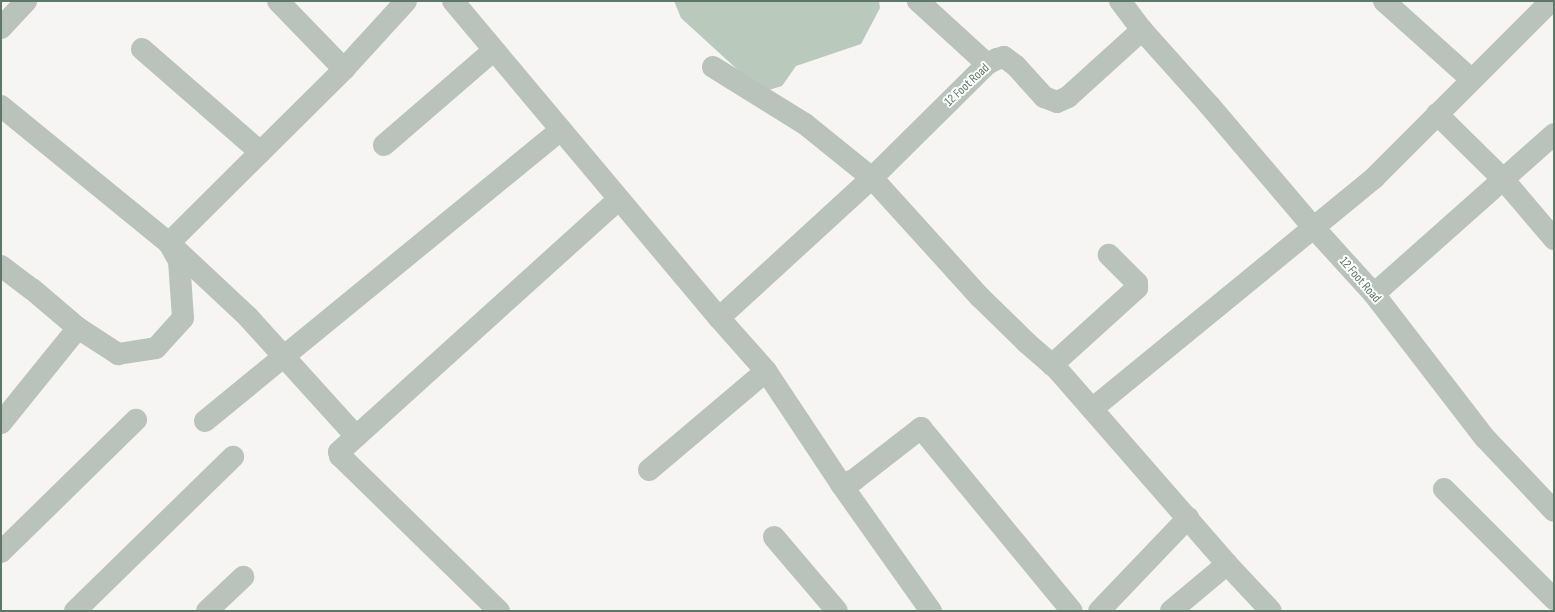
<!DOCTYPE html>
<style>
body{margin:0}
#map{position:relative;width:1555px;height:612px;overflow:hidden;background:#f7f4f4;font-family:"Sofia Sans Condensed",sans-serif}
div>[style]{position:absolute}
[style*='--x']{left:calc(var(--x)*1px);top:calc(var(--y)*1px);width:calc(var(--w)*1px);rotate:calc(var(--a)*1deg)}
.water>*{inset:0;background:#b9c9bb}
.minor>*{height:22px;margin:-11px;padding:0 11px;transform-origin:11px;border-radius:11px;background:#b9c3bc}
span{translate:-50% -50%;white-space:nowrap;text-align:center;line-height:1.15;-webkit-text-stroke:4px #fff;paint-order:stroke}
.street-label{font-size:13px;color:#5e7867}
.frame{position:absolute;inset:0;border:2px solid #5e7867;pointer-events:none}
</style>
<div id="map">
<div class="water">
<i style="clip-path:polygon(674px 1px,879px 1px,880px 8px,861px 44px,796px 66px,782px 86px,762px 92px,681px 18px)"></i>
</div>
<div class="minor">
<i style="--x:278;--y:1;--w:95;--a:45.9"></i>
<i style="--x:453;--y:1;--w:414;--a:50"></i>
<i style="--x:719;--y:318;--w:71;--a:48.4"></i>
<i style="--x:766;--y:371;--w:136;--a:56.4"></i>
<i style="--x:841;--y:484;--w:156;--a:54.7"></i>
<i style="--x:918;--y:1;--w:93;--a:42.4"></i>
<i style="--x:1120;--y:1;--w:36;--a:53"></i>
<i style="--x:1142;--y:30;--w:102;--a:48.2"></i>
<i style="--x:1210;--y:106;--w:160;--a:49.6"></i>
<i style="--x:1314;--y:228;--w:89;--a:47.7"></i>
<i style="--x:1374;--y:294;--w:182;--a:52.4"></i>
<i style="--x:1485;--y:438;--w:100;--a:46.6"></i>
<i style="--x:1384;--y:1;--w:117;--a:41.9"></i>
<i style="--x:1;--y:28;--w:37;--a:-47"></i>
<i style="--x:142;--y:49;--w:157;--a:41.1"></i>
<i style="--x:713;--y:67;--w:108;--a:31.8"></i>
<i style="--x:805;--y:124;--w:86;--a:38.9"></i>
<i style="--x:872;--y:178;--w:161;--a:47.8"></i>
<i style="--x:980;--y:297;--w:66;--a:44.4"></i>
<i style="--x:1027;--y:343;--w:40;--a:41"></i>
<i style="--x:1057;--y:369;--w:259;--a:48.9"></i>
<i style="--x:1227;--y:564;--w:64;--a:46.9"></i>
<i style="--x:1;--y:106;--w:217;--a:39.2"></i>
<i style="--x:169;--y:243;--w:108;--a:43.1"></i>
<i style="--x:248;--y:317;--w:161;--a:47.8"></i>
<i style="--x:1437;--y:114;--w:93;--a:44.6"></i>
<i style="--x:1503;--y:179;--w:79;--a:49.6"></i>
<i style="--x:384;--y:145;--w:145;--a:-40.8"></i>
<i style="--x:1;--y:266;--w:39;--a:37"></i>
<i style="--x:32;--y:289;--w:60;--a:40.3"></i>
<i style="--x:78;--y:328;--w:48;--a:33"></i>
<i style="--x:118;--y:354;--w:38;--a:-9"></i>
<i style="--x:156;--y:348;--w:40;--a:-48"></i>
<i style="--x:183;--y:318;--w:57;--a:-94"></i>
<i style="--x:179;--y:261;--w:21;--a:-119"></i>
<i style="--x:169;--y:243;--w:247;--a:-44.8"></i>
<i style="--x:344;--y:69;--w:92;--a:-47.6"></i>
<i style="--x:1374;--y:294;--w:241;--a:-41.6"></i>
<i style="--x:719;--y:318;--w:207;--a:-42.5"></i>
<i style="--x:872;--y:178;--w:162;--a:-44.7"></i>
<i style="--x:987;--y:64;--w:11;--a:-27"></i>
<i style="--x:997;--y:59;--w:7;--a:-16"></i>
<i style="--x:1004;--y:57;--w:15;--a:37"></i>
<i style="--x:1016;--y:66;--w:42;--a:47.9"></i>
<i style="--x:1044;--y:97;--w:14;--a:21"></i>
<i style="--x:1057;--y:102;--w:12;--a:-24"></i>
<i style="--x:1068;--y:97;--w:100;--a:-42.2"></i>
<i style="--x:1052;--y:365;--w:115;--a:-42.2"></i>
<i style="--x:1137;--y:288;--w:5;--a:-90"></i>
<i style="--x:1137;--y:283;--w:40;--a:-135"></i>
<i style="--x:1092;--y:409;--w:365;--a:-39.3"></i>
<i style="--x:1374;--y:178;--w:250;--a:-45"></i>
<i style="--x:205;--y:421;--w:460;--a:-39.3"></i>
<i style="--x:1;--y:423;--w:122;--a:-51"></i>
<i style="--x:649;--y:470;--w:153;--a:-40.2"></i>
<i style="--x:841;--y:484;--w:14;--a:-17"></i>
<i style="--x:854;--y:480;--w:85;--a:-37.8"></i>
<i style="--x:921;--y:428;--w:237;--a:50.5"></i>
<i style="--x:1444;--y:489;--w:156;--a:45"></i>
<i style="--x:774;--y:537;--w:97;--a:49.6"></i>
<i style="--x:1;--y:552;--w:189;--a:-44.4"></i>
<i style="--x:75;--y:611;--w:221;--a:-44.3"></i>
<i style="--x:207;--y:611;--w:50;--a:-43.4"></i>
<i style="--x:499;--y:611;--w:222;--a:-135.7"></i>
<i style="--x:340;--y:456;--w:4;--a:-104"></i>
<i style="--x:339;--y:452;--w:377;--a:-42.1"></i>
<i style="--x:1099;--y:611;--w:129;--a:-46.3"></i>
<i style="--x:1171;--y:611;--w:73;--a:-40"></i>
</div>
<div class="street-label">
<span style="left:967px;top:85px;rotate:-43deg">12 Foot Road</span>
<span style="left:1360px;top:280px;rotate:49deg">12 Foot Road</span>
</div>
<div class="frame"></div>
</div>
